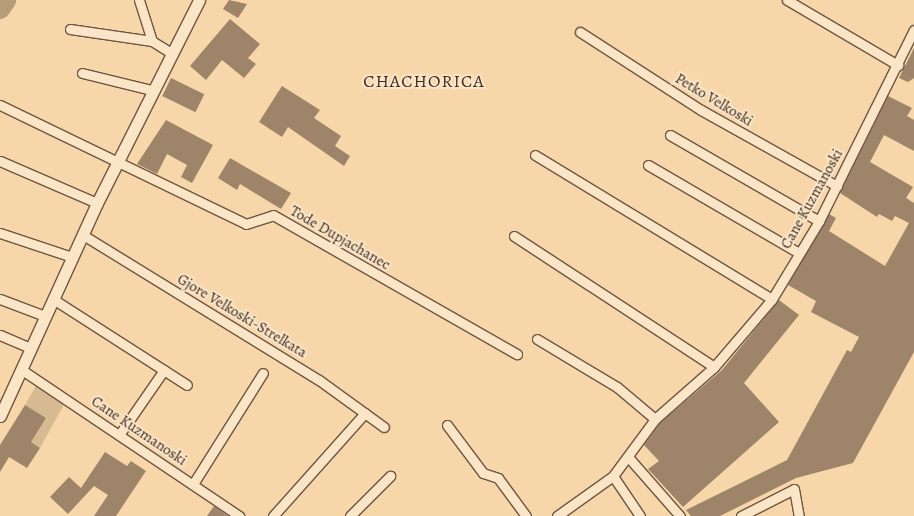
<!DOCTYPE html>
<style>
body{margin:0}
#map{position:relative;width:914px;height:516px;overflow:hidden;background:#f7d7a9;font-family:Alegreya,serif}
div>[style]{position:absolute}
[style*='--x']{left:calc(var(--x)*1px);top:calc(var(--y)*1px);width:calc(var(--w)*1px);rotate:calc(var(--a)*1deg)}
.green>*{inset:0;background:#d7ba92}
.river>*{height:19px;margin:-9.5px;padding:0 9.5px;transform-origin:9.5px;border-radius:9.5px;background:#b89d7b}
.building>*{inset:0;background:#9e8468;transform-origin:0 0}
.roads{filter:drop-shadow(1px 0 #6c5644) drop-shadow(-1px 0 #6c5644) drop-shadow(0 1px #6c5644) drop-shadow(0 -1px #6c5644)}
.minor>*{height:9px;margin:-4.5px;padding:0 4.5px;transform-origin:4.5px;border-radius:4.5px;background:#fae5c7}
.tertiary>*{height:11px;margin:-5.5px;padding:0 5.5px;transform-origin:5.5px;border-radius:5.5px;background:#fae5c7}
span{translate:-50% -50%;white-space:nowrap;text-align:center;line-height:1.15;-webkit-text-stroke:4px #fae5c7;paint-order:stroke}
.street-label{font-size:15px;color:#3d2b22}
.quarter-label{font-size:18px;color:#3d2b22;letter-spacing:1px}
</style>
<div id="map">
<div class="green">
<i style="clip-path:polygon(39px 381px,67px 399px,40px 448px,31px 442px,46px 418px,25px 405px)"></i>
</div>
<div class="river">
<i style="--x:0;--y:9;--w:11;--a:-56"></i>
</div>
<div class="building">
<i style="clip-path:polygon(229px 0,247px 4px,238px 18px,223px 9px)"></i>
<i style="clip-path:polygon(230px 19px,260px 44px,248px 58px,256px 64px,244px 78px,222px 60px,206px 80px,190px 66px)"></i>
<i style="clip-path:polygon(914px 48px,914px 78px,908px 82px,899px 78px)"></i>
<i style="left:171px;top:78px;width:37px;height:20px;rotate:26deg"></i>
<i style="clip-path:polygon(282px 86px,320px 110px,314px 118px,341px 136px,335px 146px,350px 156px,344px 166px,288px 127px,282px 137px,259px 122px)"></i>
<i style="clip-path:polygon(888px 96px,912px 108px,907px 116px,914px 120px,914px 151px,884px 135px,870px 162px,913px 187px,906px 198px,914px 203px,914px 352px,853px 463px,796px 478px,720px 516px,691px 516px,686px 510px,787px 460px,847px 350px,851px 352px,859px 337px,811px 312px,816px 301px,788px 285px,829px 214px,836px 218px,829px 231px,885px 266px,909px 223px,895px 216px,892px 221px,879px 214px,877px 217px,840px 193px)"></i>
<i style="clip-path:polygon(166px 120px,213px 145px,192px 183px,181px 177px,187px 165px,167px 154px,157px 174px,137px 164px)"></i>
<i style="clip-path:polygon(230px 158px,291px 193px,281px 209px,240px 184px,237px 190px,218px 178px)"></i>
<i style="clip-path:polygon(779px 300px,799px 315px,744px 383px,779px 422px,683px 507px,648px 469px,659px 461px,644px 445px,660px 423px,722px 370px)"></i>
<i style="clip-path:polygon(25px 405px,46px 418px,31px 442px,40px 448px,27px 468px,9px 457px,0 472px,0 445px)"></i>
<i style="clip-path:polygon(105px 452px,127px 466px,131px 461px,146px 471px,116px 516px,94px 516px,108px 495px,94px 486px,68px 514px,50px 497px,69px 477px,81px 488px)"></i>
<i style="clip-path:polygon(214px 506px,228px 516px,207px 516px)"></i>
</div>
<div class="roads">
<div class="minor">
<i style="--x:139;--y:0;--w:43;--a:72.4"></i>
<i style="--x:152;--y:41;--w:22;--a:32"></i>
<i style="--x:787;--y:0;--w:129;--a:30.4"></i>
<i style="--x:70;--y:29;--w:83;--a:8.3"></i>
<i style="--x:580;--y:32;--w:144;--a:32.8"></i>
<i style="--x:701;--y:110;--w:156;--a:29.2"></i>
<i style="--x:82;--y:73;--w:72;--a:13.7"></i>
<i style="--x:0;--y:105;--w:273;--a:25.8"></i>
<i style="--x:246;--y:224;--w:28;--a:-18"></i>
<i style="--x:273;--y:215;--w:281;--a:29.7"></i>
<i style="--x:670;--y:135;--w:172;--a:30"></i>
<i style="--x:535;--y:155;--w:277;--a:31.3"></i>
<i style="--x:0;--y:161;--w:106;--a:23.4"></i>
<i style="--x:648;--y:165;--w:175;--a:30.2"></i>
<i style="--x:0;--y:233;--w:76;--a:18.4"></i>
<i style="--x:83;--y:235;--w:277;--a:31.6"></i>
<i style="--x:319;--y:380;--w:80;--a:35.9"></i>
<i style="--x:514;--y:236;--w:239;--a:33.2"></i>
<i style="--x:0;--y:299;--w:48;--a:20.7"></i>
<i style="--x:53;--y:299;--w:159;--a:32.7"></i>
<i style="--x:0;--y:335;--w:34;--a:23"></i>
<i style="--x:537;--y:339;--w:93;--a:31"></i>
<i style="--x:617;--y:387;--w:50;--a:40.1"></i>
<i style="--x:22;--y:370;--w:262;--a:33.9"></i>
<i style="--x:447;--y:425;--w:60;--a:53.1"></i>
<i style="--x:483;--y:473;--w:16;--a:18"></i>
<i style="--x:498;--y:478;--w:47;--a:53.6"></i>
<i style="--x:119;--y:435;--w:79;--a:-55.3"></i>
<i style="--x:629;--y:458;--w:77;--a:48.7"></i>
<i style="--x:613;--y:476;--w:48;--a:56"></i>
<i style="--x:193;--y:484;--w:131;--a:-57.8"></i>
<i style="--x:273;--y:516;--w:138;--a:-48.2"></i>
<i style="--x:350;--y:516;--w:57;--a:-45"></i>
<i style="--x:557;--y:516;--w:69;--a:-35.5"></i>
<i style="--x:613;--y:476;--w:71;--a:-53.6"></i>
<i style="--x:655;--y:419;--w:79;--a:-41.4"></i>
<i style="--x:714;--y:367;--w:89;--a:-49.5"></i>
<i style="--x:772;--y:299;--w:91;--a:-58.9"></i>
<i style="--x:819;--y:221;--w:213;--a:-63.6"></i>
<i style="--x:741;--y:516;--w:59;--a:-27"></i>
<i style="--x:794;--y:489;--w:27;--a:80"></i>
</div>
<div class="tertiary">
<i style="--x:0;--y:416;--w:234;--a:-65.5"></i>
<i style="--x:97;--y:203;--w:227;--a:-63.3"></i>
</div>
</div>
<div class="street-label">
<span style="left:714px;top:100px;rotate:31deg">Petko Velkoski</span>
<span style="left:812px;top:199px;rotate:-61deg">Cane Kuzmanoski</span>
<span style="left:340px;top:238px;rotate:30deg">Tode Dupjachanec</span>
<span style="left:242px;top:316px;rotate:31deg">Gjore Velkoski-Strelkata</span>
<span style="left:139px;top:431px;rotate:34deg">Cane Kuzmanoski</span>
</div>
<div class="quarter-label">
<span style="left:424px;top:81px">CHACHORICA</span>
</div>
</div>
